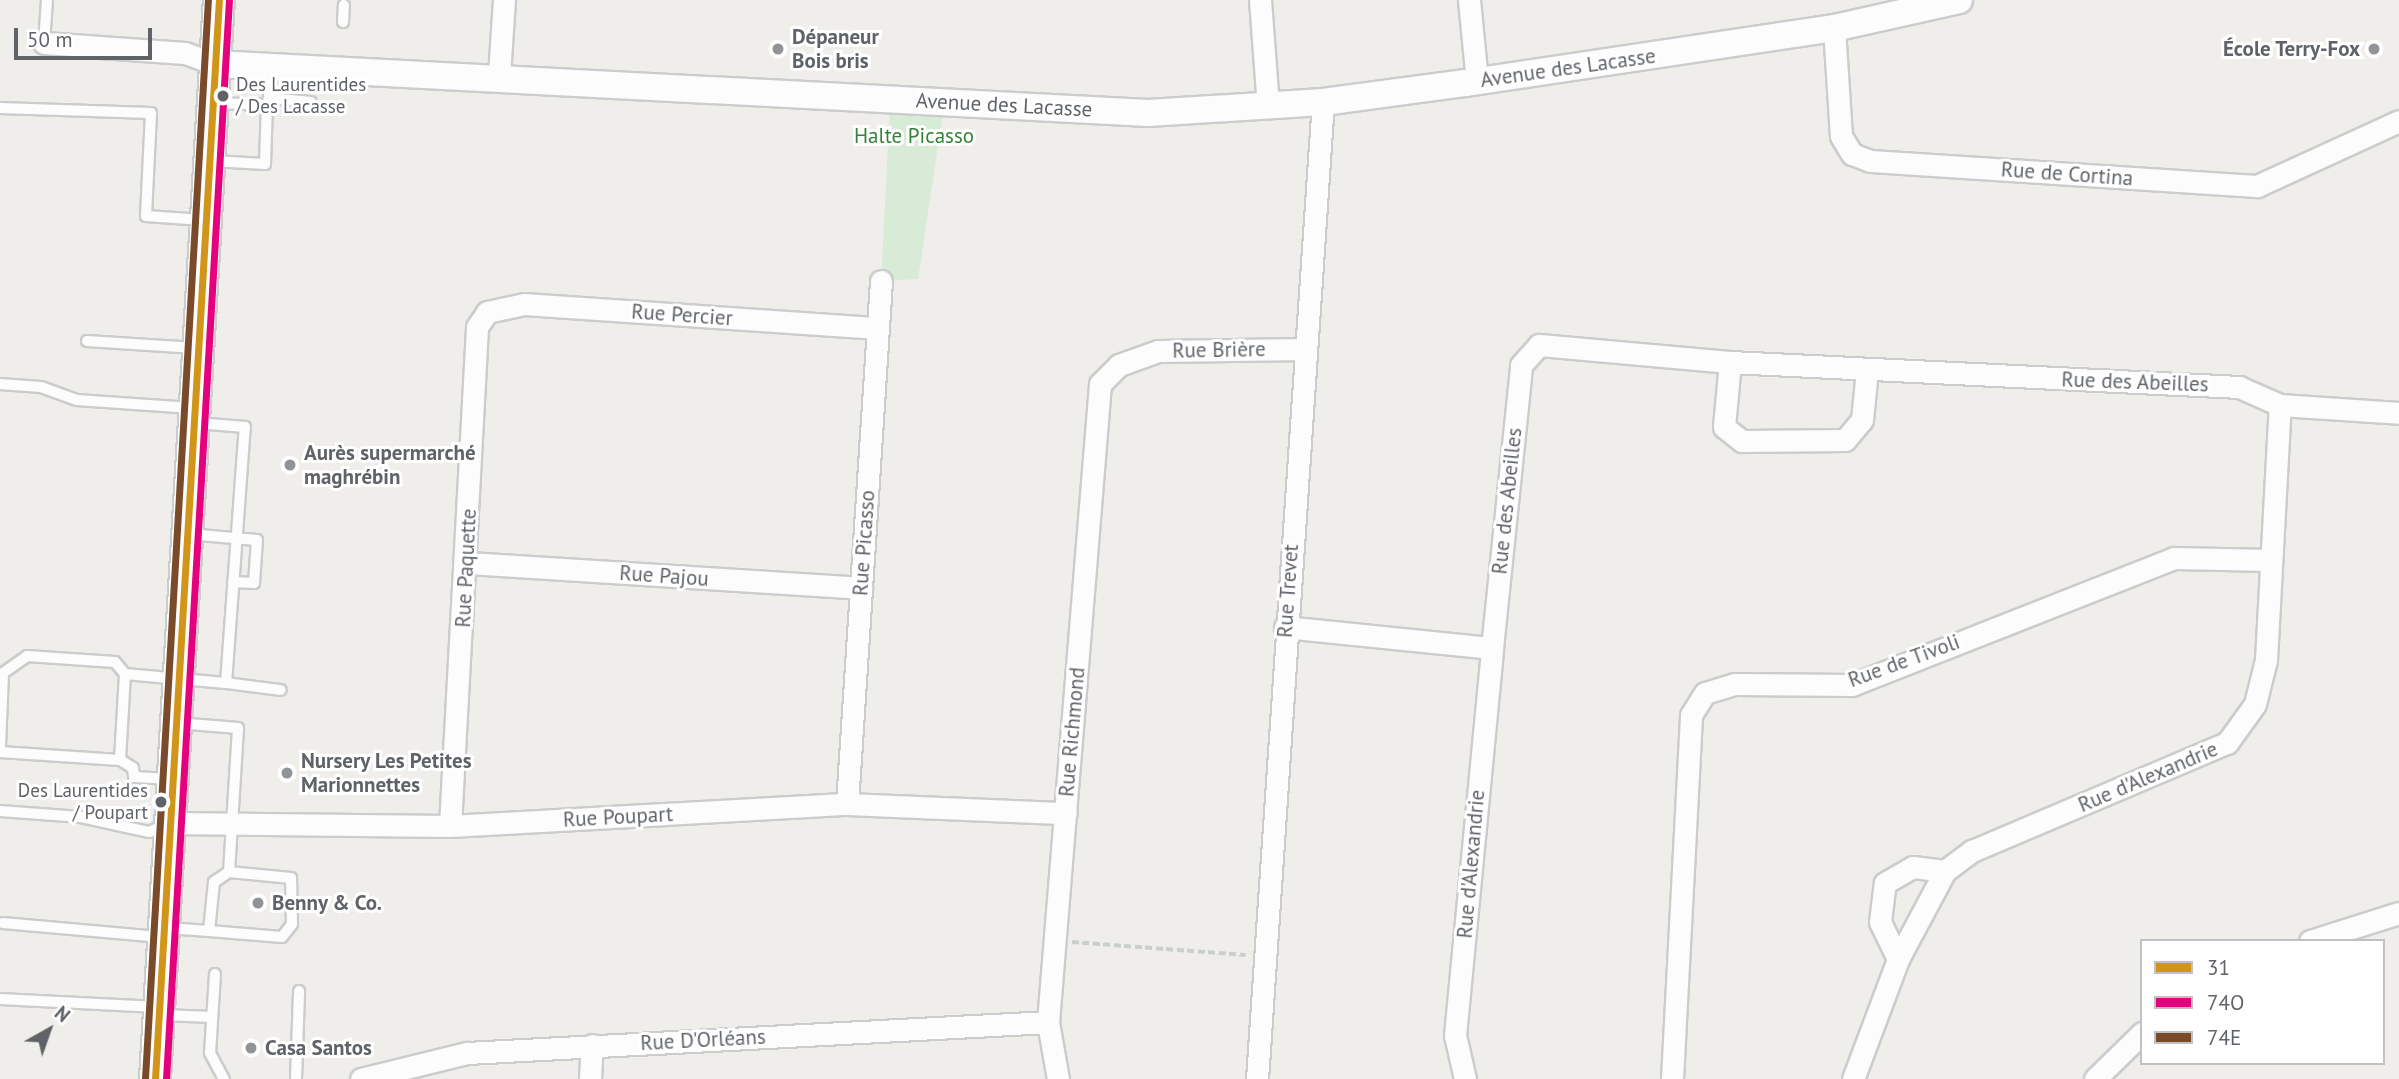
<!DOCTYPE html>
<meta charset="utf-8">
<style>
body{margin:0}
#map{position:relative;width:2399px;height:1079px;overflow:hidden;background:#efeeea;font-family:"PT Sans",sans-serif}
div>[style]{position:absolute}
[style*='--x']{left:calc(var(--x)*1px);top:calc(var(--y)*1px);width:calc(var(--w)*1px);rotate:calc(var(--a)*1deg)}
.green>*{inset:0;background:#d8ebd6}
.path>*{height:3.5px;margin-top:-1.75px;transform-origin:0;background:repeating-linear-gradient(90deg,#cacfcc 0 7px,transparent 0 10.5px)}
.roads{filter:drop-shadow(2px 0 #cbcccc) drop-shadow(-2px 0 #cbcccc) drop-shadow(0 2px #cbcccc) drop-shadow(0 -2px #cbcccc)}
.service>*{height:10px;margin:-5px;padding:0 5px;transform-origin:5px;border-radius:5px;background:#fdfcfc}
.minor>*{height:21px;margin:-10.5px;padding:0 10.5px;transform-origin:10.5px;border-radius:10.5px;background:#fdfcfc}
.tertiary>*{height:26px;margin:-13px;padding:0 13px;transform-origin:13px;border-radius:13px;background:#fdfcfc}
.secondary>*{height:30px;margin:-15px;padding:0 15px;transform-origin:15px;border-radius:15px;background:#fdfcfc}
.bus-1>*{height:7px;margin:-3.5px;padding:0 3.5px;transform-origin:3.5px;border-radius:3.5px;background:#d1951a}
.bus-2>*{height:7px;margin:-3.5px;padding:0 3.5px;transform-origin:3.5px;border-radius:3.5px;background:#e5007d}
.bus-3>*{height:7px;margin:-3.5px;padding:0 3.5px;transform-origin:3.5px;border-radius:3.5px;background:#7a4b2a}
.dots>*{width:19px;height:19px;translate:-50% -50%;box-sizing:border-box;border:4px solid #fff;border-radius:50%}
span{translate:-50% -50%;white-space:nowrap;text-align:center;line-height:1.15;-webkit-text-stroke:6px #fff;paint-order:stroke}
.bus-label{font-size:19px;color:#5f6368}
.left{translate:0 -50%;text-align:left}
.right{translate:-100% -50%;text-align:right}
.poi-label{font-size:21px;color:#5f6368;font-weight:700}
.street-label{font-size:21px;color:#5f6368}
.park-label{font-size:21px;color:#348238}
.legend{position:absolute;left:2140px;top:939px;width:245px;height:126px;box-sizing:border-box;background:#fff;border:2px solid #bfc1c3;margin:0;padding:9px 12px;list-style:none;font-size:21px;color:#5f6368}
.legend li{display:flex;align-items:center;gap:14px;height:35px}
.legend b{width:35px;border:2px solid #bfc1c3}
.north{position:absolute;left:14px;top:995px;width:70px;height:70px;-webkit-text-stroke:5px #fff;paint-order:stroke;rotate:40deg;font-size:19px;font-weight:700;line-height:28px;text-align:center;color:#5f6368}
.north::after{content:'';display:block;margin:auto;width:24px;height:32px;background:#5f6368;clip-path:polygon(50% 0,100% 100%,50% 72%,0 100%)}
.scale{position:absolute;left:14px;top:28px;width:138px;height:32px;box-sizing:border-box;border:4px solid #5f6368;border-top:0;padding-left:9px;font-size:21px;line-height:24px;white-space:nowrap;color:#5f6368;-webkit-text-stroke:5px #fff;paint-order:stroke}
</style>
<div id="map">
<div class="green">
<i style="clip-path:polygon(890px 108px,943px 113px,918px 279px,881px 281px)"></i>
</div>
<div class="path">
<i style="--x:1072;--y:942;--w:174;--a:4.3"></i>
</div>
<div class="roads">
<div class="service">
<i style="--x:343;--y:22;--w:17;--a:-87"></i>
<i style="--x:44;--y:43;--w:43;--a:-86"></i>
<i style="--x:269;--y:98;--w:42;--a:5.4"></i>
<i style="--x:268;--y:103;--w:36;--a:-82"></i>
<i style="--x:0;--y:108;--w:151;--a:1.9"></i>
<i style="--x:151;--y:113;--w:103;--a:92.8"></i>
<i style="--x:146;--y:216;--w:57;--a:4"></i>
<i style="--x:212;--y:161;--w:53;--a:3.2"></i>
<i style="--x:265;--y:164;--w:59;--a:-88.1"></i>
<i style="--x:267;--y:105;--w:51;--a:-177.8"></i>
<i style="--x:87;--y:341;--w:109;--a:3.7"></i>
<i style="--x:0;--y:384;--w:41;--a:4.2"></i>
<i style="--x:41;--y:387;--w:38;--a:20"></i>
<i style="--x:77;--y:400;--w:115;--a:4"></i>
<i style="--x:188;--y:534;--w:69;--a:5"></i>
<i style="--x:257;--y:540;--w:43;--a:94"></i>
<i style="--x:254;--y:583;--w:21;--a:-177"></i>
<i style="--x:226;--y:683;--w:55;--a:7.3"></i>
<i style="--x:0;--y:746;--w:73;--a:-87.6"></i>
<i style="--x:3;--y:673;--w:29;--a:-35"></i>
<i style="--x:27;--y:656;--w:88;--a:3.9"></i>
<i style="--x:115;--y:662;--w:16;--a:50"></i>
<i style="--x:0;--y:752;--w:120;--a:3.8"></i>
<i style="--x:171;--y:779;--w:37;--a:-177"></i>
<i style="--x:134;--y:777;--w:9;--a:-96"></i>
<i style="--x:133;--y:768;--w:15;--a:-148"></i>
<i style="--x:120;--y:760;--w:86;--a:-86.7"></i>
<i style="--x:125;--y:674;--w:101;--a:5.1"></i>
<i style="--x:226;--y:683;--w:257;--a:-85.8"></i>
<i style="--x:245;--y:427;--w:48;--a:-175.2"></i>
<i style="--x:0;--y:811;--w:81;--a:4.2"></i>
<i style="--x:81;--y:817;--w:70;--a:12.4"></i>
<i style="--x:149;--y:832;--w:17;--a:-24"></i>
<i style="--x:3;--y:923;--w:159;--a:5.1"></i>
<i style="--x:167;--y:928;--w:42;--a:4.1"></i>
<i style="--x:209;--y:931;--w:49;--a:-84.2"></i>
<i style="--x:214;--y:882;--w:18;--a:-34"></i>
<i style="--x:229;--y:872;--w:144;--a:-86.4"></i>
<i style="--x:238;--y:728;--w:61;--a:-175.3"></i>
<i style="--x:209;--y:931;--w:73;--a:4.7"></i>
<i style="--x:282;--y:937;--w:16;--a:-52"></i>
<i style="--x:292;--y:924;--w:46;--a:-91.2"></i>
<i style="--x:291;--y:878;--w:62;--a:-174.5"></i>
<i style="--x:215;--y:974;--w:79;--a:93.6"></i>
<i style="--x:210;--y:1053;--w:30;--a:62"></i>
<i style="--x:0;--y:999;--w:158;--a:2.9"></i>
<i style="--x:162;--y:1015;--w:50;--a:2.3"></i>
<i style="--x:296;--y:1079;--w:88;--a:-88"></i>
</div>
<div class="minor">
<i style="--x:1260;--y:0;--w:107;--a:85.7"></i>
<i style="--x:1469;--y:0;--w:81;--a:84.4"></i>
<i style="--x:1834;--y:28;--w:108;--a:86.3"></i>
<i style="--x:1841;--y:136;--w:21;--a:59"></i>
<i style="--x:1852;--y:154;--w:19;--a:21"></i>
<i style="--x:1870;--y:161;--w:388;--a:3.7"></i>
<i style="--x:2257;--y:186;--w:156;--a:-24.6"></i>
<i style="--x:44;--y:43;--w:141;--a:4.1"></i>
<i style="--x:185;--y:53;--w:32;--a:20"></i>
<i style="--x:499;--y:75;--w:75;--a:-86.2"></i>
<i style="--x:1730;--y:362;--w:65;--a:95.3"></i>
<i style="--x:1724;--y:427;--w:23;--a:38"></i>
<i style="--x:1742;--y:441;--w:103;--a:-0.6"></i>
<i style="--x:1845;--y:440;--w:26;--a:-50"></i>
<i style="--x:1862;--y:420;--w:50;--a:-84.3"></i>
<i style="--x:467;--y:563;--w:395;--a:3.6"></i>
<i style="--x:1285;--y:627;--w:208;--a:5.8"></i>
<i style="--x:1492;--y:648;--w:284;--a:-84.1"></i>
<i style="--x:1521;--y:365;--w:27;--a:-48"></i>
<i style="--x:1539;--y:345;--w:192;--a:5.1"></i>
<i style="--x:1730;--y:362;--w:510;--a:2.81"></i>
<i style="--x:2239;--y:387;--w:45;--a:23.7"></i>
<i style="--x:2280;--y:405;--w:119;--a:3.8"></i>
<i style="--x:847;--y:804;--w:524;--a:-86.28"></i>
<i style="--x:171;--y:823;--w:279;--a:0.6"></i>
<i style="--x:450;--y:826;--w:398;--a:-3.2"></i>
<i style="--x:847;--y:804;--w:219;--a:2.4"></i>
<i style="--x:450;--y:826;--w:500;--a:-86.9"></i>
<i style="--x:477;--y:327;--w:18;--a:-56"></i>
<i style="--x:487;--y:312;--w:38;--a:-12"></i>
<i style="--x:524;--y:304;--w:355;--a:3.9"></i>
<i style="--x:2310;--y:941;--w:93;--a:-17.5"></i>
<i style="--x:1898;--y:959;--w:41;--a:-115.9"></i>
<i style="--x:1880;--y:922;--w:39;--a:-83"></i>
<i style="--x:1885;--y:883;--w:32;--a:-30"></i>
<i style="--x:1913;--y:867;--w:32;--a:7"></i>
<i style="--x:361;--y:1079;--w:109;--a:-13.8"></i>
<i style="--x:467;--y:1053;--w:582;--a:-3.05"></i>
<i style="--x:590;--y:1079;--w:34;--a:-87"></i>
<i style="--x:1058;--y:1079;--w:58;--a:-100"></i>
<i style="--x:1048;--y:1022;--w:640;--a:-85.34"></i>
<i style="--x:1100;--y:384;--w:27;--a:-45"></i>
<i style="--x:1119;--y:365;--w:41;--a:-19.7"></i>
<i style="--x:1158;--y:351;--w:147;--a:-0.8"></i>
<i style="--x:1257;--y:1079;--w:979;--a:-86.14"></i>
<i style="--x:1465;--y:1079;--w:45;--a:-102.8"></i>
<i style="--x:1455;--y:1035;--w:389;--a:-84.5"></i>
<i style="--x:1672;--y:1079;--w:364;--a:-87"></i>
<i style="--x:1691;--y:715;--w:26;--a:-58"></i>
<i style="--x:1705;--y:693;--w:31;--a:-17"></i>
<i style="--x:1735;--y:684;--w:117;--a:0.5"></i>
<i style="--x:1852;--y:685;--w:346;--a:-21.5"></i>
<i style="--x:2174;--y:558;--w:97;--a:1.2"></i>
<i style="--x:1853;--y:1079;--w:128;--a:-69.4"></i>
<i style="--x:1898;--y:959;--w:100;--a:-61.9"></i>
<i style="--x:1945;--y:871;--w:34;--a:-37"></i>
<i style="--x:1972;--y:851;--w:277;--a:-23"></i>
<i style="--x:2227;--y:743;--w:48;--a:-54.3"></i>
<i style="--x:2255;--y:704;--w:45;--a:-76"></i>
<i style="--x:2266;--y:660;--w:255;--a:-86.9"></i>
<i style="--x:2095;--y:1079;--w:66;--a:-44.4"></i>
</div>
<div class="tertiary">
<i style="--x:215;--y:64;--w:934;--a:3.01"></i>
<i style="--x:1148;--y:113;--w:175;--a:-3.6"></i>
<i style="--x:1323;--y:102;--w:144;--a:-7.6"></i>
<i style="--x:1466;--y:83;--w:372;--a:-8.5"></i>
<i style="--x:1834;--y:28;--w:128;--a:-12.6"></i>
</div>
<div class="secondary">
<i style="--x:155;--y:1079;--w:1081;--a:-86.61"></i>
</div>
</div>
<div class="bus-1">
<i style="--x:155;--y:1079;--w:1081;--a:-86.61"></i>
</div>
<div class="bus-2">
<i style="--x:166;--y:1079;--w:1080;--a:-86.66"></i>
</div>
<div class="bus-3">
<i style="--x:145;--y:1078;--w:1080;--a:-86.66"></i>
</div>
<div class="dots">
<i style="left:778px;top:49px;background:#919496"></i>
<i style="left:2374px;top:49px;background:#919496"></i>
<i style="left:223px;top:96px;background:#5f6368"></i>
<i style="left:290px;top:465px;background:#919496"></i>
<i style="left:287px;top:773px;background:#919496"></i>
<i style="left:161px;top:802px;background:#5f6368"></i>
<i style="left:258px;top:903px;background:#919496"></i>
<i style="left:251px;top:1048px;background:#919496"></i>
</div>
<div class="bus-label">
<span class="left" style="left:236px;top:96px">Des Laurentides<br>/ Des Lacasse</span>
<span class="right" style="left:148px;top:802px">Des Laurentides<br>/ Poupart</span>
</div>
<div class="poi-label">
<span class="left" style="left:792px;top:49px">Dépaneur<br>Bois bris</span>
<span class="right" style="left:2360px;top:49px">École Terry-Fox</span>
<span class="left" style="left:304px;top:465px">Aurès supermarché<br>maghrébin</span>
<span class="left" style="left:301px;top:773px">Nursery Les Petites<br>Marionnettes</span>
<span class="left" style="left:272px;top:903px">Benny &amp; Co.</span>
<span class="left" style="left:265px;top:1048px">Casa Santos</span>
</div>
<div class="street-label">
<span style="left:1568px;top:68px;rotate:-8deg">Avenue des Lacasse</span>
<span style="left:1004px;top:105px;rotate:3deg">Avenue des Lacasse</span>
<span style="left:2067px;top:174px;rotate:4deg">Rue de Cortina</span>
<span style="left:682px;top:315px;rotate:4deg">Rue Percier</span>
<span style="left:1219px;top:350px;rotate:-1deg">Rue Brière</span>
<span style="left:2135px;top:382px;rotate:2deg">Rue des Abeilles</span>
<span style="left:1507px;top:501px;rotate:-84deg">Rue des Abeilles</span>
<span style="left:864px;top:543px;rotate:-86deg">Rue Picasso</span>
<span style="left:466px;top:568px;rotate:-87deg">Rue Paquette</span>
<span style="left:664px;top:576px;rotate:4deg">Rue Pajou</span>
<span style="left:1288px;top:591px;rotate:-86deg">Rue Trevet</span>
<span style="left:1904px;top:661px;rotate:-20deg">Rue de Tivoli</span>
<span style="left:1072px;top:732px;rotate:-85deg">Rue Richmond</span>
<span style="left:2148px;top:777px;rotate:-23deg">Rue d'Alexandrie</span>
<span style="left:618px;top:817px;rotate:-3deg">Rue Poupart</span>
<span style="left:1471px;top:864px;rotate:-85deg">Rue d'Alexandrie</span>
<span style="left:703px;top:1040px;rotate:-3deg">Rue D'Orléans</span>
</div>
<div class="park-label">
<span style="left:914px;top:136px">Halte Picasso</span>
</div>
<ul class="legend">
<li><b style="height:9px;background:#d1951a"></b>31</li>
<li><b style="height:9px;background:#e5007d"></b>74O</li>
<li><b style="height:9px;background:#7a4b2a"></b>74E</li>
</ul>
<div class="north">N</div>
<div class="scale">50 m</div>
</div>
